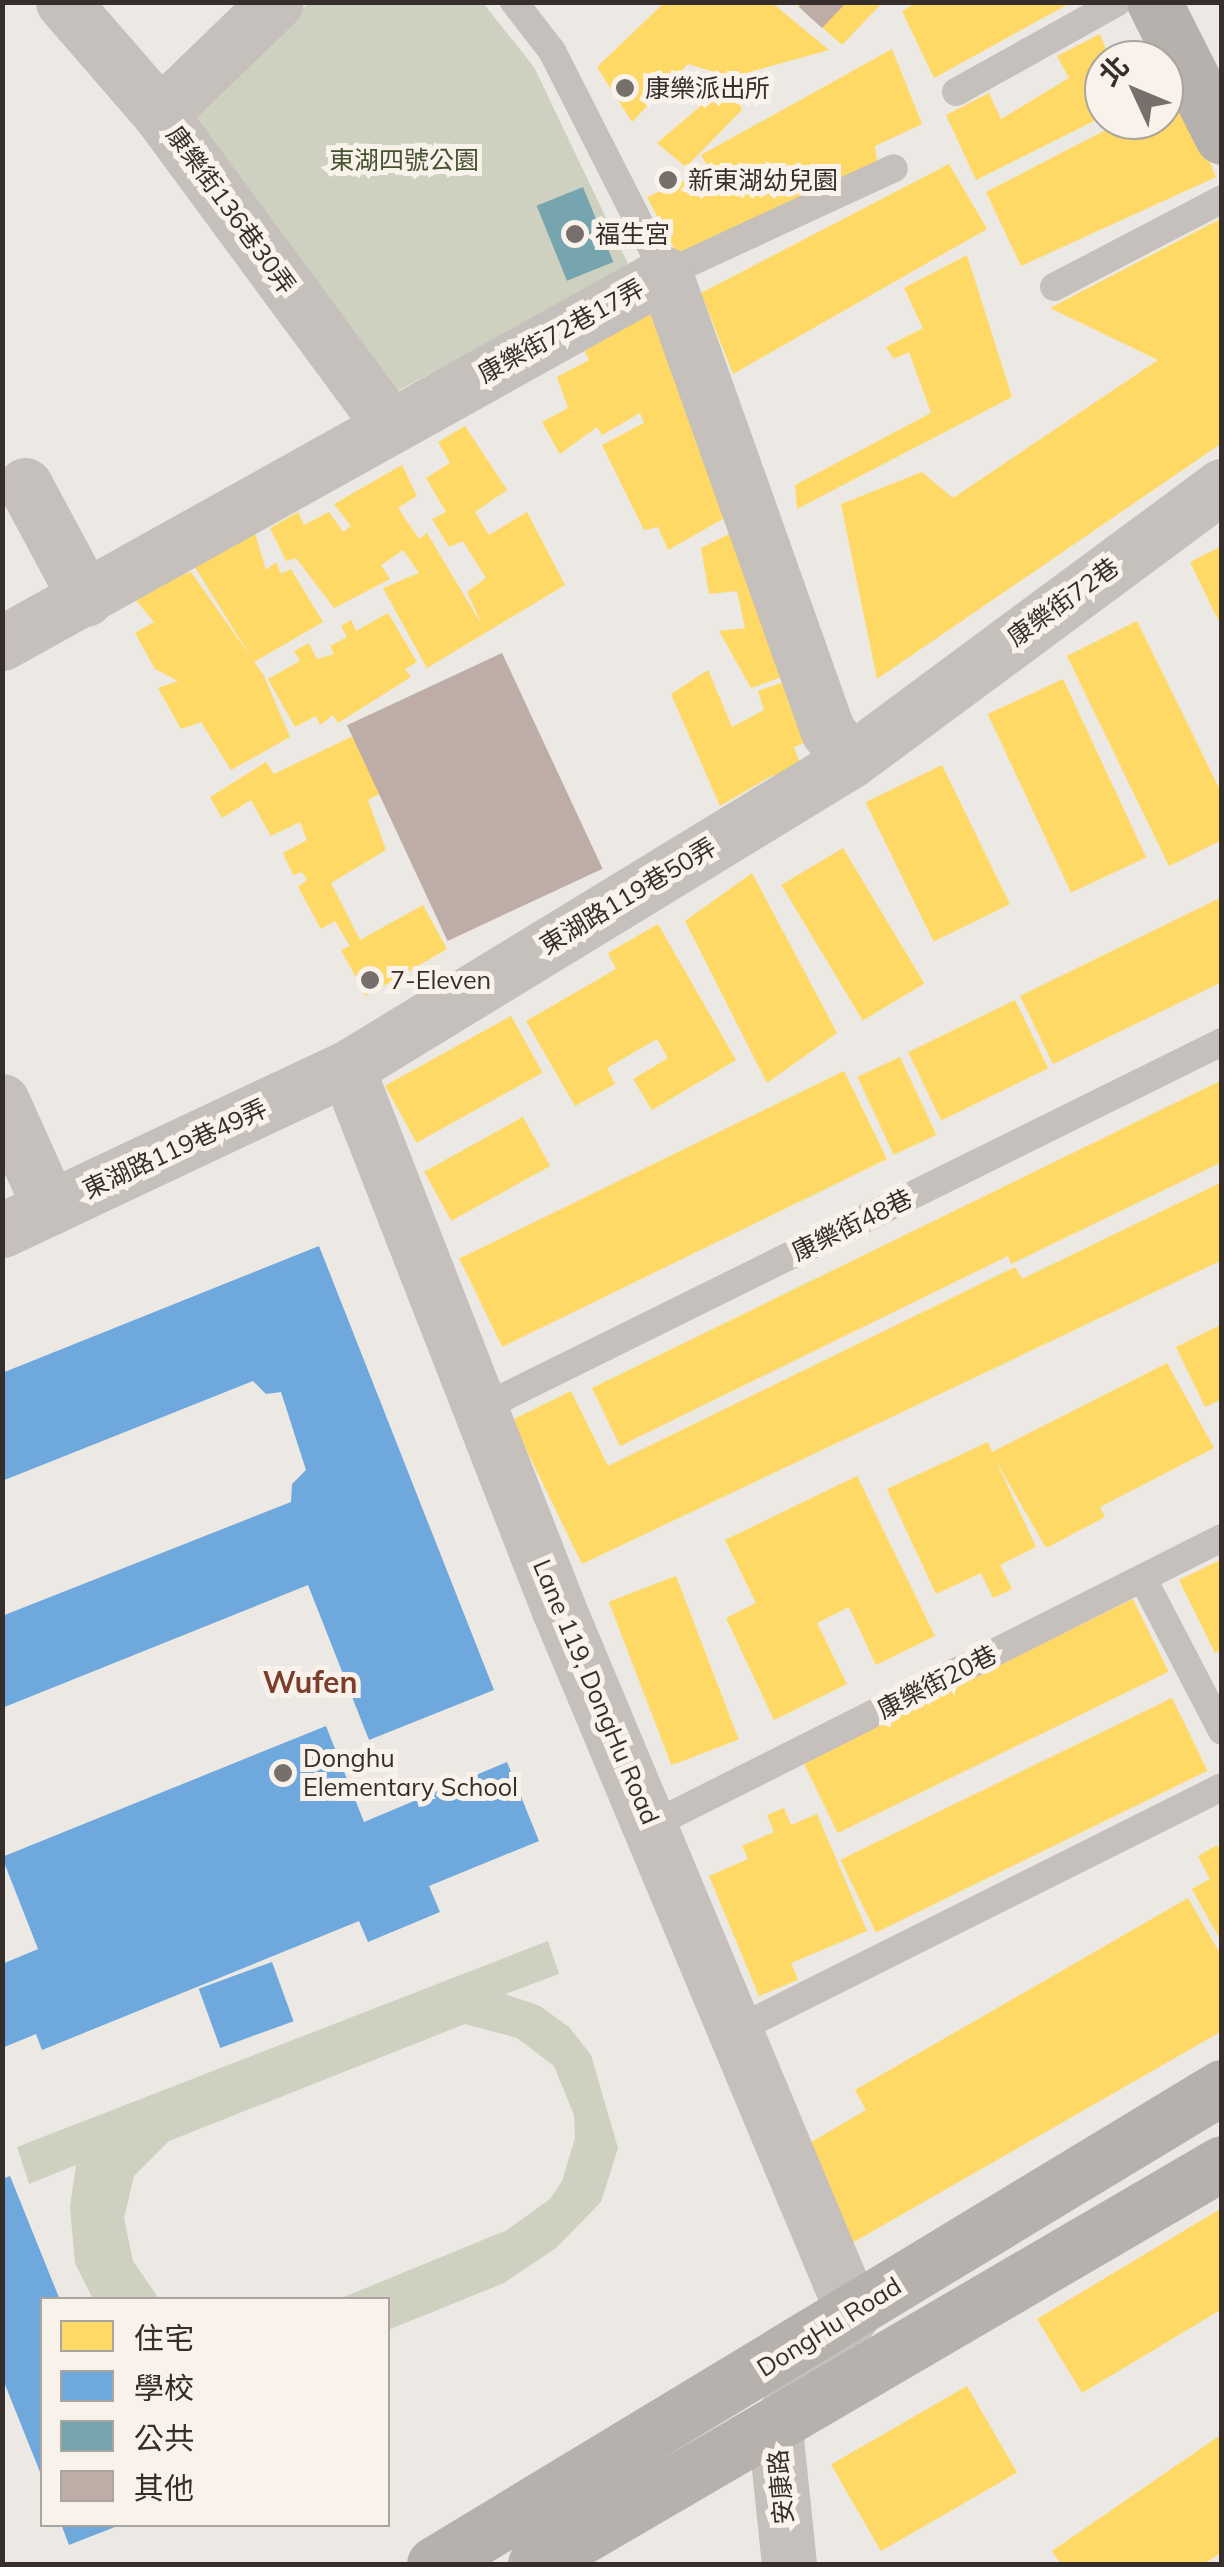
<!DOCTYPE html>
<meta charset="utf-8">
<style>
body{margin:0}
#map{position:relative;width:1224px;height:2567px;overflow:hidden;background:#ece8e3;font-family:Mulish,"Noto Sans TC",sans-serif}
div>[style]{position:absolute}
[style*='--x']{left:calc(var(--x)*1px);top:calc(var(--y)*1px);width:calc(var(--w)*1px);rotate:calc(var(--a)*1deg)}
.green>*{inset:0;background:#ced1bf}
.homes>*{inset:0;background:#ffd966;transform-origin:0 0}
.schools>*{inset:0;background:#6fa8dc;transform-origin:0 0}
.public>*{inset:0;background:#76a5af;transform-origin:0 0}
.building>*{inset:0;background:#beada6;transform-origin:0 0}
.lane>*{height:28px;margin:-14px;padding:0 14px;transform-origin:14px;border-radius:14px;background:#c5c0bc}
.street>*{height:55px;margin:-27.5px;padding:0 27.5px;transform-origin:27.5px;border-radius:27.5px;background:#c5c0bc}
.secondary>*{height:55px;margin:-27.5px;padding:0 27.5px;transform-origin:27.5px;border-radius:27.5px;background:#b6b1ad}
.dots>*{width:28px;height:28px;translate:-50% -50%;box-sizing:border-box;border:5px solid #f8f2eb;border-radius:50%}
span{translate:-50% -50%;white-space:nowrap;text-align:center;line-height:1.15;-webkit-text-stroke:10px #f8f2eb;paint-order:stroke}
.poi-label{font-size:25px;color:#362e2a}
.left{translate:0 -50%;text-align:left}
.park-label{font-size:25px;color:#475231}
.street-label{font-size:25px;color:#362e2a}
.quarter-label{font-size:30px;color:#7c3d2c;font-weight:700}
.frame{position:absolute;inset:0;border:5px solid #362e2a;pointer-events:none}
.legend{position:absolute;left:40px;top:2297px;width:350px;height:230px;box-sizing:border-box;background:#f8f2eb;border:2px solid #aaa49e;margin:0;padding:12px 18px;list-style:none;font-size:30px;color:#362e2a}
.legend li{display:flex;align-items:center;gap:20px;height:50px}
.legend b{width:50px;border:2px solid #aaa49e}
.north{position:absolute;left:1084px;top:40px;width:100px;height:100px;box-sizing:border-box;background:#f8f2eb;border:2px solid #aaa49e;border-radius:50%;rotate:314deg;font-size:28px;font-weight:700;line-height:40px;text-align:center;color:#362e2a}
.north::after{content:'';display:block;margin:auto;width:35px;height:45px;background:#766f6b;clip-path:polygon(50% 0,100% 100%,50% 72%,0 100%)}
</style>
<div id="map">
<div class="green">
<i style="clip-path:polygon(309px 3px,483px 3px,534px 67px,630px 268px,386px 397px,177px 118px)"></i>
<i style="clip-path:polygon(548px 1941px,559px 1974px,505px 1994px,540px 2006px,569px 2027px,591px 2055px,618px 2148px,601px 2202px,556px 2248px,504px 2283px,388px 2330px,388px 2300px,339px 2299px,507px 2230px,550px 2199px,562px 2181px,575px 2138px,574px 2115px,554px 2066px,517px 2038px,465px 2024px,169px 2141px,134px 2176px,124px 2218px,133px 2261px,159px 2299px,93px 2299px,75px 2263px,70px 2207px,76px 2165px,29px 2184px,17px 2147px)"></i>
</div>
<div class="homes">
<i style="clip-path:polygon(665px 2px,771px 2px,829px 50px,731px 77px,688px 64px,632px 122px,597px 67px)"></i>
<i style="clip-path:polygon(794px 2px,883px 2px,842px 45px)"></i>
<i style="clip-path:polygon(918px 2px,1072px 2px,934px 78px,902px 11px)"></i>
<i style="clip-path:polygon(1100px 34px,1110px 60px,1104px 60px,1104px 116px,976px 180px,946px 115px,989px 93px,1001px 119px,1069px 78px,1057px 56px)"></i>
<i style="clip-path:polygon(892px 49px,922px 124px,875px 146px,877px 161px,678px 256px,647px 197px,710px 170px,701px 155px)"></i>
<i style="clip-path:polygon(729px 82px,742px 110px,686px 167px,657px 143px)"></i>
<i style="clip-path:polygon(1181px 91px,1216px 177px,1021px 266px,986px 192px,1125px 120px,1164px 120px,1164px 100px)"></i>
<i style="clip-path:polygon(949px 164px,987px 229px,733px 374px,701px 293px)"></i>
<i style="clip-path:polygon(1222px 218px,1222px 443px,877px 679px,841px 504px,922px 472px,953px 498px,1158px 360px,1050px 308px)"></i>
<i style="clip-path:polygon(967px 255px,1012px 397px,797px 509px,795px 485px,931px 413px,909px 352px,894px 359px,886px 347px,923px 328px,904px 288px)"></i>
<i style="clip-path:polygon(655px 303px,737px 511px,668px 550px,658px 527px,644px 530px,602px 445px,644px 423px,640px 413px,602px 435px,597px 427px,560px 454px,542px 422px,568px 408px,557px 377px,589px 360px,579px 338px)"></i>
<i style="clip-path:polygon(465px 426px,507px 490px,475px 512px,489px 535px,527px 512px,565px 585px,427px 668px,383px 588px,419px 573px,403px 550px,381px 565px,390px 579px,334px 608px,296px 558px,286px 561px,270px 528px,298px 512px,304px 525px,329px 512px,343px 532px,351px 526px,334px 504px,402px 465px,417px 496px,398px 508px,419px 539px,427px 533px,483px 627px,467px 592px,486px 578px,463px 541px,449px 547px,432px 519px,446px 512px,426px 478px,450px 463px,438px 442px)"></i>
<i style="clip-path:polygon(749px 524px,802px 670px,751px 688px,719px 631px,745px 628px,737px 591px,709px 594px,701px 548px)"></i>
<i style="clip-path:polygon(253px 527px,266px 570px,276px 562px,281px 574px,291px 569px,323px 622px,254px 662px,190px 559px)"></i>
<i style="clip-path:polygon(1222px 546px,1222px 628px,1190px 562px)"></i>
<i style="clip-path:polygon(191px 572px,264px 676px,290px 737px,231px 770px,201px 722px,181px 729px,158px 688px,178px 681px,155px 669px,135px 633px,154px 622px,130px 593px)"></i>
<i style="clip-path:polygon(388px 613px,417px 662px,405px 669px,411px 677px,338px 723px,333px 715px,320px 725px,316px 716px,295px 727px,268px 679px,300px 661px,294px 651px,309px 643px,317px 659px,334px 654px,330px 646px,347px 637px,341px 626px,351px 620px,356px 631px)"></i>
<i style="clip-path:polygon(1137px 621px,1222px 794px,1222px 840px,1169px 866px,1067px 656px)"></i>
<i style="clip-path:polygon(708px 670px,732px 727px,764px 710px,758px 691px,806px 674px,818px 737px,794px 747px,806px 779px,781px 794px,773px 775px,720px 806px,671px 694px)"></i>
<i style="left:1063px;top:679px;width:197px;height:83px;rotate:65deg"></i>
<i style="clip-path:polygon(353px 736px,381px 793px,368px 800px,386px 850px,331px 883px,360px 940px,423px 905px,447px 949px,366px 996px,341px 950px,350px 946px,335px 921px,321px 929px,298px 887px,307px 880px,302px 872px,293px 875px,283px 853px,307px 840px,300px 822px,271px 836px,251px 800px,222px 818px,210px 797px,266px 762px,274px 774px)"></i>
<i style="left:942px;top:765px;width:155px;height:85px;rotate:64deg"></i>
<i style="left:843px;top:848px;width:158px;height:72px;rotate:59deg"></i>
<i style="clip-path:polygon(752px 873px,837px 1033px,767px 1083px,685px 921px)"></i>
<i style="clip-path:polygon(1222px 897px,1222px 982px,1053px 1064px,1020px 996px)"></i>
<i style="clip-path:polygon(658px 924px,736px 1060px,652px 1110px,633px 1079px,668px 1058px,657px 1039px,607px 1068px,615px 1084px,575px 1106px,526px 1021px,616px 969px,608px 953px)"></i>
<i style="left:1015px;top:1000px;width:76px;height:119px;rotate:64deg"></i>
<i style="left:511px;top:1016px;width:65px;height:144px;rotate:61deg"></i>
<i style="left:900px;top:1057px;width:86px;height:47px;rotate:65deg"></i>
<i style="left:844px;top:1071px;width:98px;height:428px;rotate:64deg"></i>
<i style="clip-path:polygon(1222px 1080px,1222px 1162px,1011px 1264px,1008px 1256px,620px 1446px,592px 1388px)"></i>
<i style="left:523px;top:1117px;width:56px;height:113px;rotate:61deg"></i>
<i style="clip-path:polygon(1222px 1182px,1222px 1260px,582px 1564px,512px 1420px,571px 1391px,608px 1466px,1015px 1267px,1022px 1279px)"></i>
<i style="clip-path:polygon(1222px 1324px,1222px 1399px,1205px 1407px,1176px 1347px)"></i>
<i style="clip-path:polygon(1167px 1363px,1214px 1448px,1100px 1507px,1105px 1517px,1046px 1548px,995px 1459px,1036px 1547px,1000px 1565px,1012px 1589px,993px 1598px,981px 1573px,936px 1594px,887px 1489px,988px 1442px,992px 1452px)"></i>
<i style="clip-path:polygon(857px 1476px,935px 1636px,876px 1665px,849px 1607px,817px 1623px,847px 1684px,774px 1720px,726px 1618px,756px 1603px,725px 1540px)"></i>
<i style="clip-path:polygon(1222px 1559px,1222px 1650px,1215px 1653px,1179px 1580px)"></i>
<i style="left:676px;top:1576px;width:175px;height:72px;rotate:69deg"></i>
<i style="left:1133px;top:1599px;width:81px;height:368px;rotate:64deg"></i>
<i style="left:1172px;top:1698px;width:81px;height:369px;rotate:64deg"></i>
<i style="clip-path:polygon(784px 1808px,791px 1825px,817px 1814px,867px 1931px,791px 1963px,798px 1980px,759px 1996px,709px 1876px,748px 1859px,742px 1846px,774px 1832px,767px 1815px)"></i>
<i style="clip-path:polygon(1217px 1845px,1222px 1854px,1222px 1943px,1192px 1889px,1210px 1879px,1198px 1856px)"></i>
<i style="clip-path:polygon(1188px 1898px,1222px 1957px,1222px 2031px,845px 2247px,791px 2154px,866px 2110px,855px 2090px)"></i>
<i style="clip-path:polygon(1222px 2208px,1222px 2309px,1082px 2393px,1037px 2319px)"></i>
<i style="left:967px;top:2386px;width:100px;height:157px;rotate:60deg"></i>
<i style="clip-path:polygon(1222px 2434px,1222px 2552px,1204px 2564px,1061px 2564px,1052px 2551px)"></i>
</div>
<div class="schools">
<i style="clip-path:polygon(319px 1246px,494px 1690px,369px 1740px,308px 1585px,2px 1708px,2px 1616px,291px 1502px,292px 1484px,306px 1470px,281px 1392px,266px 1394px,253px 1381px,2px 1481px,2px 1373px)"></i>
<i style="clip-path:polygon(326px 1726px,364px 1822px,507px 1762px,539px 1841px,429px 1886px,440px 1912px,368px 1942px,359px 1921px,42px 2050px,36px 2034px,2px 2048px,2px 1964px,38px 1949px,2px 1857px)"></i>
<i style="left:272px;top:1962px;width:63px;height:78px;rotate:70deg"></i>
<i style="clip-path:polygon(10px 2176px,60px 2300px,42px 2300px,42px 2477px,2px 2377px,2px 2179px)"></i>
<i style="clip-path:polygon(61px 2524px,120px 2524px,120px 2525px,69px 2545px)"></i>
</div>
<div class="public">
<i style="left:583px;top:187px;width:81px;height:50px;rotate:68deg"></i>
</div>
<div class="building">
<i style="clip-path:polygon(803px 2px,847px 2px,822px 28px,799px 7px)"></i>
<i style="left:502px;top:653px;width:238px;height:171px;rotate:65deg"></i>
</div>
<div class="lane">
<i style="--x:514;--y:2;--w:62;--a:52.2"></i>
<i style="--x:552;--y:51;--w:250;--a:63.1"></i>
<i style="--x:665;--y:274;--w:252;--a:-24.8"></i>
<i style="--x:956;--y:92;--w:185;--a:-29.1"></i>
<i style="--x:1054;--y:287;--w:190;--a:-27.6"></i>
<i style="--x:482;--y:1408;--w:826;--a:-26.32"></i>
<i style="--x:1143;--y:1579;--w:171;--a:62.5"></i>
<i style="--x:652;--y:1825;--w:638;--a:-26.73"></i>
<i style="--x:732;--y:2032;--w:548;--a:-26.57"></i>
</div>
<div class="street">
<i style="--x:63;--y:2;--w:148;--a:49.1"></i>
<i style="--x:160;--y:114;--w:388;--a:53.6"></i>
<i style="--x:160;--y:114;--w:161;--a:-44"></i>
<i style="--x:25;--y:485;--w:129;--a:61.8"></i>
<i style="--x:2;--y:643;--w:759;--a:-29.1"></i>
<i style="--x:665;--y:274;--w:485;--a:70.4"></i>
<i style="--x:828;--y:731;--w:37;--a:54"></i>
<i style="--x:347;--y:1068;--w:582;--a:68.64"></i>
<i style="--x:559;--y:1610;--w:762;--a:67.3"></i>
<i style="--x:853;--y:2313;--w:140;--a:123.9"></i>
<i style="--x:775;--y:2429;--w:136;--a:84.1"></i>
<i style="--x:2;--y:1101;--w:117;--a:65.8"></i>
<i style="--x:2;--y:1230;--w:381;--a:-25.2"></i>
<i style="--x:347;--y:1068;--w:589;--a:-31.4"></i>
<i style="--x:850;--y:761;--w:463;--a:-36.5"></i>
</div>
<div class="secondary">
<i style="--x:1154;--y:2;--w:151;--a:63.3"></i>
<i style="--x:434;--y:2564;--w:921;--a:-31.19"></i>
<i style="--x:535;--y:2564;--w:795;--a:-30.27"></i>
</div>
<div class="dots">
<i style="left:625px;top:88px;background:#766f6b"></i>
<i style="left:668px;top:180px;background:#766f6b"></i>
<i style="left:575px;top:234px;background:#766f6b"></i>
<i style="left:370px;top:980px;background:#766f6b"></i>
<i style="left:283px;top:1773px;background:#766f6b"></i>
</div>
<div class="poi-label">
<span class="left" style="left:645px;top:88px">康樂派出所</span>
<span class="left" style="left:688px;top:180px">新東湖幼兒園</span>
<span class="left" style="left:595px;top:234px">福生宮</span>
<span class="left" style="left:390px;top:980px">7-Eleven</span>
<span class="left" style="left:303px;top:1773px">Donghu<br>Elementary School</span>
</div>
<div class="park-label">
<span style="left:404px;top:160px">東湖四號公園</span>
</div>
<div class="street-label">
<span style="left:231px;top:210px;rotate:54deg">康樂街136巷30弄</span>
<span style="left:561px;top:331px;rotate:-29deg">康樂街72巷17弄</span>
<span style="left:1063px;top:602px;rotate:-36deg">康樂街72巷</span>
<span style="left:628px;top:896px;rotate:-31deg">東湖路119巷50弄</span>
<span style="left:175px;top:1149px;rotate:-25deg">東湖路119巷49弄</span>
<span style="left:852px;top:1225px;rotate:-26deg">康樂街48巷</span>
<span style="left:937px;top:1682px;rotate:-27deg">康樂街20巷</span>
<span style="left:596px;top:1692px;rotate:67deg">Lane 119, DongHu Road</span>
<span style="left:829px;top:2327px;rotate:-32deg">DongHu Road</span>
<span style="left:781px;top:2487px;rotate:-95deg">安康路</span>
</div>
<div class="quarter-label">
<span style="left:310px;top:1682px">Wufen</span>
</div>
<div class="frame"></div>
<ul class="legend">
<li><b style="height:28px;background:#ffd966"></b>住宅</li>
<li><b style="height:28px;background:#6fa8dc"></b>學校</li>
<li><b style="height:28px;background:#76a5af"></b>公共</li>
<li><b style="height:28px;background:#beada6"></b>其他</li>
</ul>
<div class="north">北</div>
</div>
